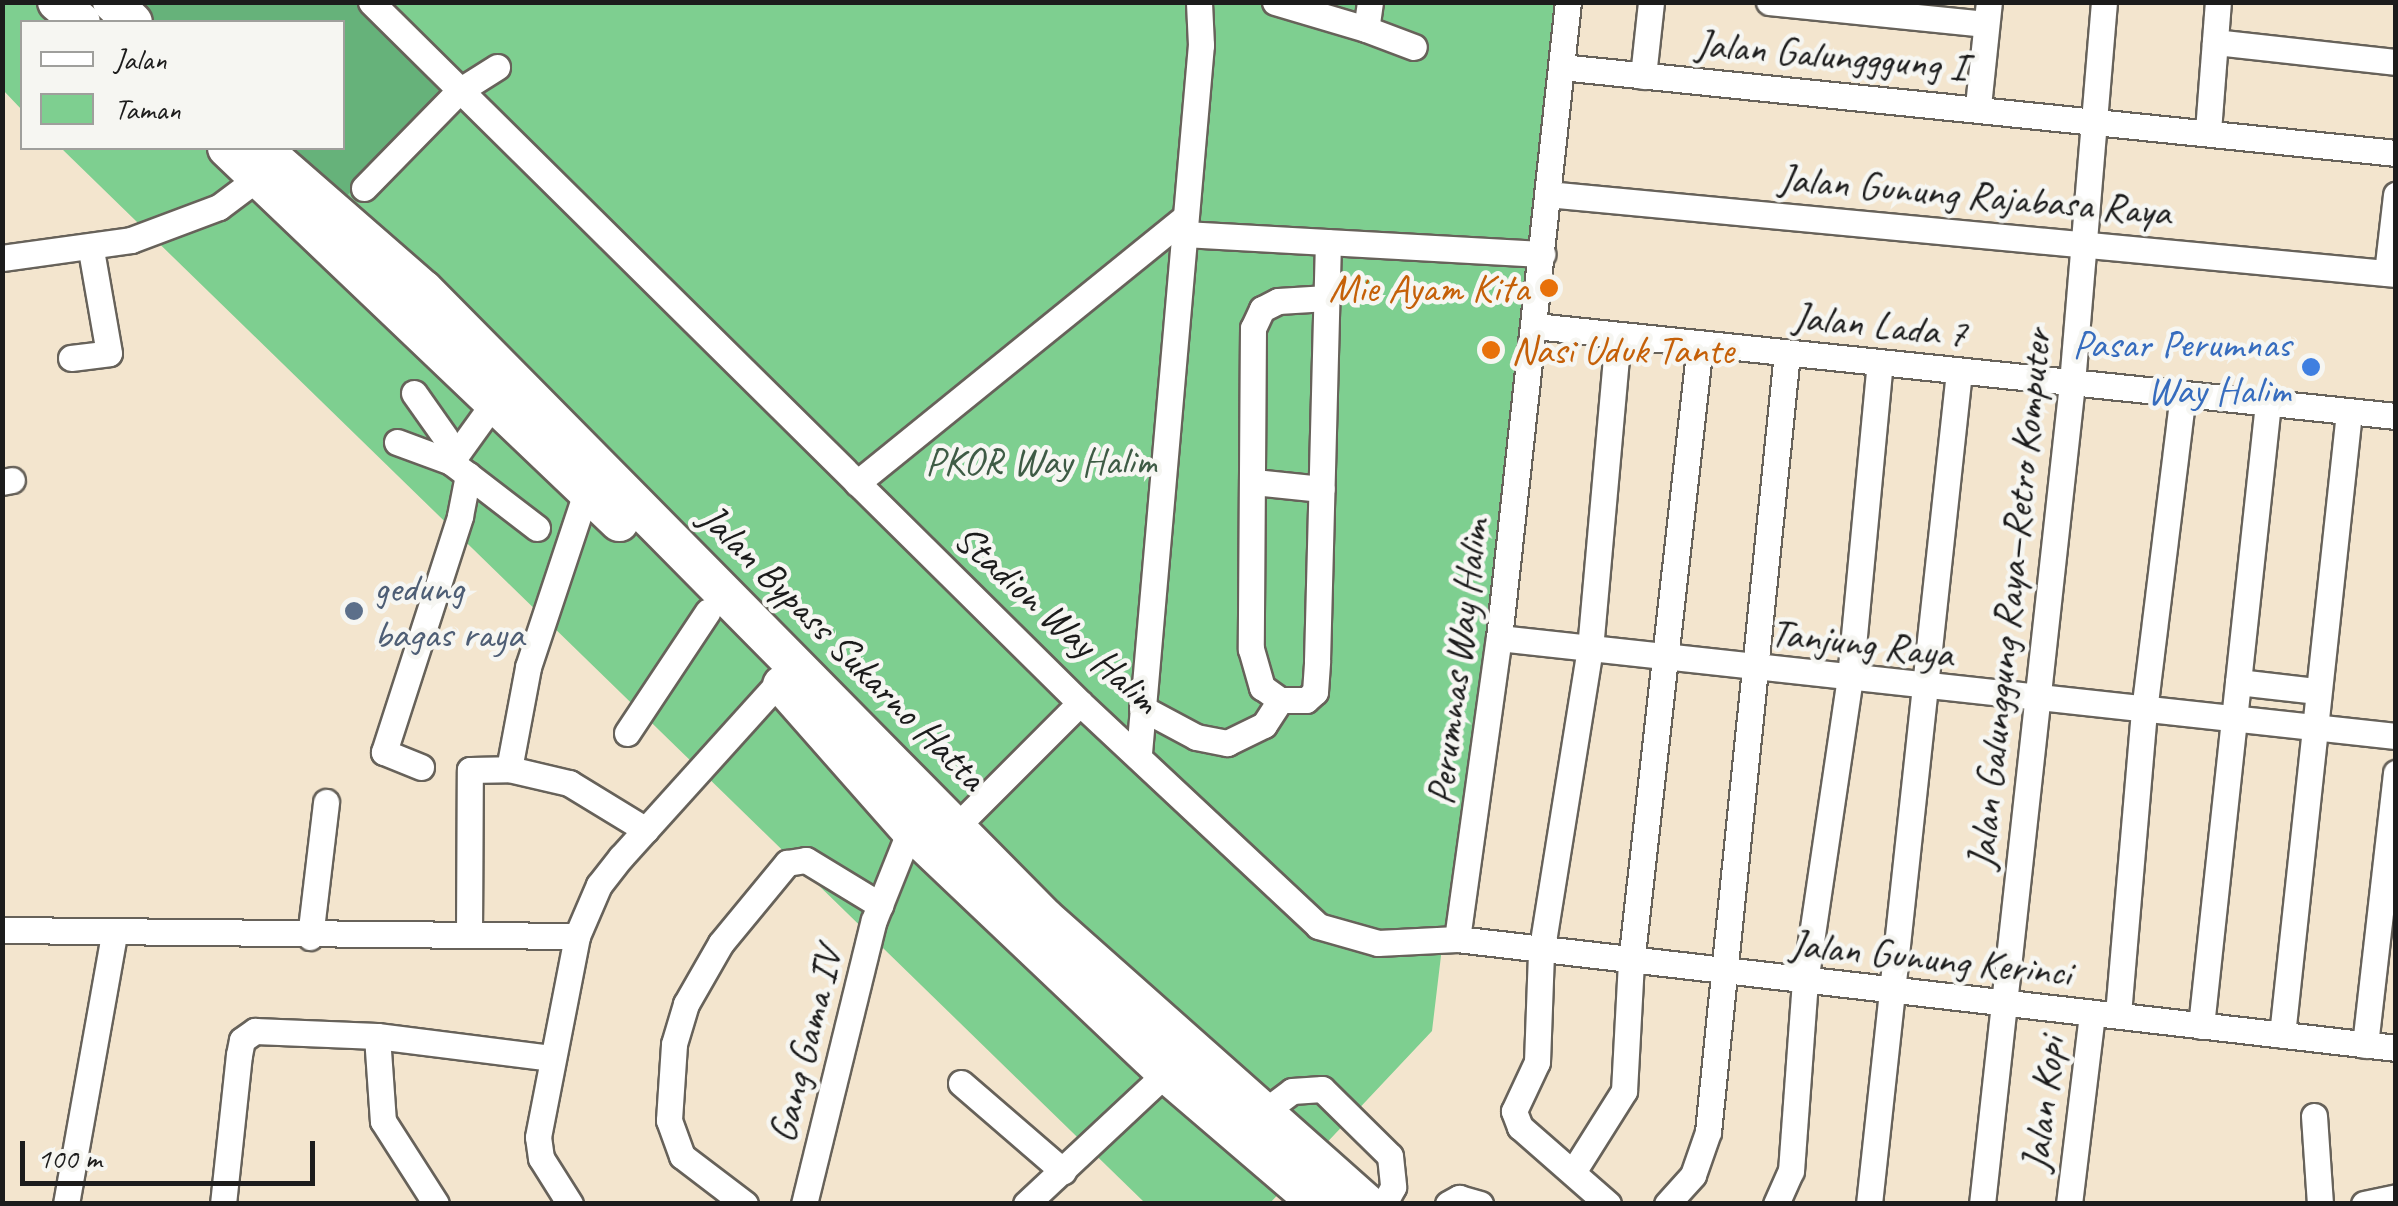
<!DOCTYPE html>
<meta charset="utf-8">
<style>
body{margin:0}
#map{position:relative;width:2398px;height:1206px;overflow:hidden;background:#f3e5ce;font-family:Caveat,sans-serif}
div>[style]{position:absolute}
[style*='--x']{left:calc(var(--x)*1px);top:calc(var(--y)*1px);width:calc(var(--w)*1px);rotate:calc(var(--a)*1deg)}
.green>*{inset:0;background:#7ecf90}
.forest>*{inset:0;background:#66b27a}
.roads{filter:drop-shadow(2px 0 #67625a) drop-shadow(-2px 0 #67625a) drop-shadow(0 2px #67625a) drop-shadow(0 -2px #67625a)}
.minor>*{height:25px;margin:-12.5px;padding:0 12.5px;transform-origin:12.5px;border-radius:12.5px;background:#fff}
.highway>*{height:38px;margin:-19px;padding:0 19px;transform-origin:19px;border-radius:19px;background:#fff}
.dots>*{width:28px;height:28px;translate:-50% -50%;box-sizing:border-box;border:5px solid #f6f6f2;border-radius:50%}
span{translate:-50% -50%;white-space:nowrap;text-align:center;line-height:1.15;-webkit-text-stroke:9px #f6f6f2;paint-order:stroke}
.street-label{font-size:40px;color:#1c1c1c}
.food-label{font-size:40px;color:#c56008}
.right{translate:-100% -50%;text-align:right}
.left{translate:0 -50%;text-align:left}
.shop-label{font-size:40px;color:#366cbe}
.park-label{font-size:40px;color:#3e5b45}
.service-label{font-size:40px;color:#4e5e75}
.frame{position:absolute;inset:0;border:5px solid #1c1c1c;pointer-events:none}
.legend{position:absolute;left:20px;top:20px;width:325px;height:130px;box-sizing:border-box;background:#f6f6f2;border:2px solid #9f9f9c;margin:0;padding:12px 18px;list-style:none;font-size:30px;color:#1c1c1c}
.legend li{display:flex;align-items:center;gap:20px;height:50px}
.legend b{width:50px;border:2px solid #9f9f9c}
.scale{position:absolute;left:20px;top:1141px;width:295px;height:45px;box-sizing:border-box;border:5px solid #1c1c1c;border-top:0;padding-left:12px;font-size:30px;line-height:35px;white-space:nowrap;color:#1c1c1c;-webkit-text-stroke:8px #f6f6f2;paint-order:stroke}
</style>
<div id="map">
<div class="green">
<i style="clip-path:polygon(2px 3px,1570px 3px,1471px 920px,1443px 939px,1432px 1031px,1270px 1203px,1145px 1203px,61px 148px,342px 148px,342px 22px,22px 22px,22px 110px,3px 90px)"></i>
</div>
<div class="forest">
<i style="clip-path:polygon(104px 3px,386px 3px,457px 75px,343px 200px,280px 148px,342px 148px,342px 22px,129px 22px)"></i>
</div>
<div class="roads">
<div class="minor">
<i style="--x:371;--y:2;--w:997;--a:44.67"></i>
<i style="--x:1080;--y:703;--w:326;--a:43.1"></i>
<i style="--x:1318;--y:926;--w:62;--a:15.8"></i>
<i style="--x:1378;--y:943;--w:79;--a:-2.9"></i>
<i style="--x:1457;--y:939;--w:945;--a:6.62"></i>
<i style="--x:1275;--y:2;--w:95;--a:16.5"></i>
<i style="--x:1370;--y:2;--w:27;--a:98"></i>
<i style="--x:1366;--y:29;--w:51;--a:20.6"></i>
<i style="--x:1769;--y:2;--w:218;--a:5.8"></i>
<i style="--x:2215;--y:42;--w:182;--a:6.3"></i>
<i style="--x:1561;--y:67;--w:839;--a:5.88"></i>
<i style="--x:1643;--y:76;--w:74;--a:-83.8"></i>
<i style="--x:1978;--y:106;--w:105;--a:-84"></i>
<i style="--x:2208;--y:131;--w:129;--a:-85.6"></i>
<i style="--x:364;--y:188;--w:136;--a:-45.6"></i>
<i style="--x:459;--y:91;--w:45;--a:-32.3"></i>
<i style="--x:1547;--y:194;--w:853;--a:5.38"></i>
<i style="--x:1183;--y:234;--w:360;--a:3.2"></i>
<i style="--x:2;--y:258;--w:130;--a:-7.9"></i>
<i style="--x:131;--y:240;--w:94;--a:-20.6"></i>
<i style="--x:219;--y:207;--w:50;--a:-36.9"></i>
<i style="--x:2387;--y:273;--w:79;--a:-83.4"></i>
<i style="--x:1327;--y:298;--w:49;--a:176.5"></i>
<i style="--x:1278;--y:301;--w:18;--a:153"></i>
<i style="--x:1262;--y:309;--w:21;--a:115"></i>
<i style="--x:1253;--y:328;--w:321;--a:90.4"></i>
<i style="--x:1251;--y:649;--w:40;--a:74"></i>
<i style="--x:1262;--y:687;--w:22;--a:36"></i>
<i style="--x:1280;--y:700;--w:26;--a:0"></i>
<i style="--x:1306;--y:700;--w:12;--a:-42"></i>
<i style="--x:1315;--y:692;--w:31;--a:-86"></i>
<i style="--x:1317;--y:661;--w:419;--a:-88.5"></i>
<i style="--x:1535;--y:326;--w:866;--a:5.97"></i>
<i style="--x:71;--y:358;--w:38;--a:-7"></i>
<i style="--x:109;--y:353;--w:105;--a:-99.9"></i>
<i style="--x:414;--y:393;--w:54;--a:54.8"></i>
<i style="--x:397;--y:442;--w:58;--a:20.3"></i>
<i style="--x:468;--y:475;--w:87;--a:37.5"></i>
<i style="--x:2;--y:482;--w:10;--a:-11"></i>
<i style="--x:1254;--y:482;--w:68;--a:5.9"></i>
<i style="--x:857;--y:483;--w:422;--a:-39"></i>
<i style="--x:1499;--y:638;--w:902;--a:6.24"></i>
<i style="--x:2238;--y:682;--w:80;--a:6.5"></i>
<i style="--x:1142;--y:708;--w:61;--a:28.2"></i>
<i style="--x:1196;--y:737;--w:32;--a:11"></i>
<i style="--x:1227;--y:743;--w:41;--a:-25.9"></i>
<i style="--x:1264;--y:725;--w:30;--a:-57"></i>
<i style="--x:627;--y:733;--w:146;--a:-56.4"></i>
<i style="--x:1139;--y:753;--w:711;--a:-85"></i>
<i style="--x:1201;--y:45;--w:43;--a:-92.7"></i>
<i style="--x:421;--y:767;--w:40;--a:-158"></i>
<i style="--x:384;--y:752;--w:248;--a:-72.1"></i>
<i style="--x:460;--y:516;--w:42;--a:-79"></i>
<i style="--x:468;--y:475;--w:21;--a:-143"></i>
<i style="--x:451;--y:462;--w:75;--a:-54.2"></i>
<i style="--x:509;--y:769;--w:104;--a:-79.4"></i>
<i style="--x:528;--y:667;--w:187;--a:-71.6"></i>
<i style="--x:957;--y:826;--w:174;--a:-45"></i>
<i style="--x:2;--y:930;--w:575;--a:0.6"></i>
<i style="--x:469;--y:935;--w:165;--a:-89.7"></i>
<i style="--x:470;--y:770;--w:39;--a:-1"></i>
<i style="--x:509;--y:769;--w:62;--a:13.1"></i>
<i style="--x:569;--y:783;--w:90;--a:31.4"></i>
<i style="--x:310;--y:937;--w:136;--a:-83.2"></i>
<i style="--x:1457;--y:939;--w:304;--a:-82.1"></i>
<i style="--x:1499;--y:638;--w:640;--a:-83.81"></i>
<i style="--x:2118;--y:1014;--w:304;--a:-85.1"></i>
<i style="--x:2144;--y:711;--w:318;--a:-83"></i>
<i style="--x:2201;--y:1026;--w:627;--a:-83.86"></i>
<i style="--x:2282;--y:1035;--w:627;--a:-83.86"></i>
<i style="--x:377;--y:1036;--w:85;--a:86"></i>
<i style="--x:383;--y:1121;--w:98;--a:57.4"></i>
<i style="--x:2365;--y:1045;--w:274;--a:-83.5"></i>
<i style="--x:961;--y:1083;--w:135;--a:40.8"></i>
<i style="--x:1264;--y:1112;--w:35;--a:-37"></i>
<i style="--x:1292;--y:1091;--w:30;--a:-4"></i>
<i style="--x:1322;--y:1089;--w:95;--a:44.6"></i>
<i style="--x:1390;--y:1156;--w:31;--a:84"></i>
<i style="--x:1393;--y:1187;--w:19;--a:118"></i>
<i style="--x:2314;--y:1116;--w:88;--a:86.1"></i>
<i style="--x:1573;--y:1172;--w:96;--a:-57.8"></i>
<i style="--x:1624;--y:1091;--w:128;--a:-86.9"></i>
<i style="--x:1631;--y:963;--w:623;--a:-83.64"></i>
<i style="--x:66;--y:1204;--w:273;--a:-79.9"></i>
<i style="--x:223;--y:1204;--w:150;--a:-83.9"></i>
<i style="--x:239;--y:1055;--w:15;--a:-79"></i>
<i style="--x:242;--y:1040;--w:16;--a:-35"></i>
<i style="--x:255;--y:1031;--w:122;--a:2.3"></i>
<i style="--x:377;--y:1036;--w:175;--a:7.2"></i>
<i style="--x:570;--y:1204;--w:54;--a:-122.2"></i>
<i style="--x:541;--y:1158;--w:21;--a:-98"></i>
<i style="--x:538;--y:1137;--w:205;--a:-79"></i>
<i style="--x:577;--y:936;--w:56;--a:-66.7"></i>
<i style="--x:599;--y:885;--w:36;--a:-52"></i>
<i style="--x:621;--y:857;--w:236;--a:-47.9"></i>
<i style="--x:745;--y:1204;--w:79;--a:-142.7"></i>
<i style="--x:682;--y:1156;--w:38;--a:-110"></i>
<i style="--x:669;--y:1120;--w:76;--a:-86.2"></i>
<i style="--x:674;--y:1044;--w:42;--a:-73.3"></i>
<i style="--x:686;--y:1004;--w:70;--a:-60.2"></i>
<i style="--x:721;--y:943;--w:104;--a:-50.5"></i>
<i style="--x:787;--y:863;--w:19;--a:-9"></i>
<i style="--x:806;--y:860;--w:87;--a:31.3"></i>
<i style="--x:804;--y:1204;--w:292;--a:-76.2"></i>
<i style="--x:874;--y:920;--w:97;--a:-68.2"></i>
<i style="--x:1026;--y:1204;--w:192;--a:-43.1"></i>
<i style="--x:1448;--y:1204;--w:13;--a:-29"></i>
<i style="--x:1459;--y:1198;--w:22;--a:16"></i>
<i style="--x:1608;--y:1204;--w:117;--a:-138.8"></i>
<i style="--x:1520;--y:1127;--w:17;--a:-111"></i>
<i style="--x:1514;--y:1111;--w:54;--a:-64.9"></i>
<i style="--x:1537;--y:1062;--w:108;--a:-87.9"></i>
<i style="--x:1541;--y:954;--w:309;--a:-80.9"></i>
<i style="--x:1590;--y:649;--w:315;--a:-84.9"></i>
<i style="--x:1667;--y:1204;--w:39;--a:-48"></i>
<i style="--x:1693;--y:1175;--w:46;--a:-70.8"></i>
<i style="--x:1708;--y:1132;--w:783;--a:-84.21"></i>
<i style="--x:1776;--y:1204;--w:36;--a:-66"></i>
<i style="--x:1791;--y:1171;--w:190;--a:-85.8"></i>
<i style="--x:1805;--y:982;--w:307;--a:-81.6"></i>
<i style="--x:1850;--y:678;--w:316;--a:-84.6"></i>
<i style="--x:1869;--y:1204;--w:837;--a:-83.83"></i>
<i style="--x:1982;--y:1204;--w:826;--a:-83.74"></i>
<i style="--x:2072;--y:383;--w:382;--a:-85.2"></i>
<i style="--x:2069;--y:1204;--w:191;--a:-83.1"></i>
<i style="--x:2364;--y:1204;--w:33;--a:-12"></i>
</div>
<div class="highway">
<i style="--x:57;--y:2;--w:31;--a:40"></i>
<i style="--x:112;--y:2;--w:29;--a:44"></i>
<i style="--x:227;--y:148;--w:542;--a:43.65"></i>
<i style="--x:261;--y:148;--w:216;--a:41.1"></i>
<i style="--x:424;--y:290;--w:883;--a:45.32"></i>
<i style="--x:1045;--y:918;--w:431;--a:41.6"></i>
<i style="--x:782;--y:685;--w:193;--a:48.6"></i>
<i style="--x:910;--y:830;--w:353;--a:43.5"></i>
<i style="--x:1166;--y:1073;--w:201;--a:40.6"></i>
</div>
</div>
<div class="dots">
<i style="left:1549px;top:288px;background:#e8710a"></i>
<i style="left:1491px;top:350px;background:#e8710a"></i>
<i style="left:2311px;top:367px;background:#3f7fe0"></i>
<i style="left:354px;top:611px;background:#5c6f8a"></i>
</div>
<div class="street-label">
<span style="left:1831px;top:55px;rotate:5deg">Jalan Galungggung I</span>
<span style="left:1975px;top:195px;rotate:5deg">Jalan Gunung Rajabasa Raya</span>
<span style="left:1880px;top:325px;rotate:6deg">Jalan Lada 7</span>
<span style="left:2009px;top:599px;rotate:-84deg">Jalan Galunggung Raya—Retro Komputer</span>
<span style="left:1057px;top:619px;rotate:42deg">Stadion Way Halim</span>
<span style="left:1862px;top:643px;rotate:7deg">Tanjung Raya</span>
<span style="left:843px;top:647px;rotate:45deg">Jalan Bypass Sukarno Hatta</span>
<span style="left:1457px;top:662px;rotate:-83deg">Perumnas Way Halim</span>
<span style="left:1931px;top:958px;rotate:6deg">Jalan Gunung Kerinci</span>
<span style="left:805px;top:1045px;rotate:-76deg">Gang Gama IV</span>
<span style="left:2043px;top:1104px;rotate:-83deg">Jalan Kopi</span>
</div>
<div class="food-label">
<span class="right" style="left:1529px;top:288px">Mie Ayam Kita</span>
<span class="left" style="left:1511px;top:350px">Nasi Uduk Tante</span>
</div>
<div class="shop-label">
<span class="right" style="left:2291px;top:367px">Pasar Perumnas<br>Way Halim</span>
</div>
<div class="park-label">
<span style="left:1041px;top:461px">PKOR Way Halim</span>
</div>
<div class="service-label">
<span class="left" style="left:374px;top:611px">gedung<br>bagas raya</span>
</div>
<div class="frame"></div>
<ul class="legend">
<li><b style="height:12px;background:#fff"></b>Jalan</li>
<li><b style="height:28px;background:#7ecf90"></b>Taman</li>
</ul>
<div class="scale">100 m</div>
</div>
